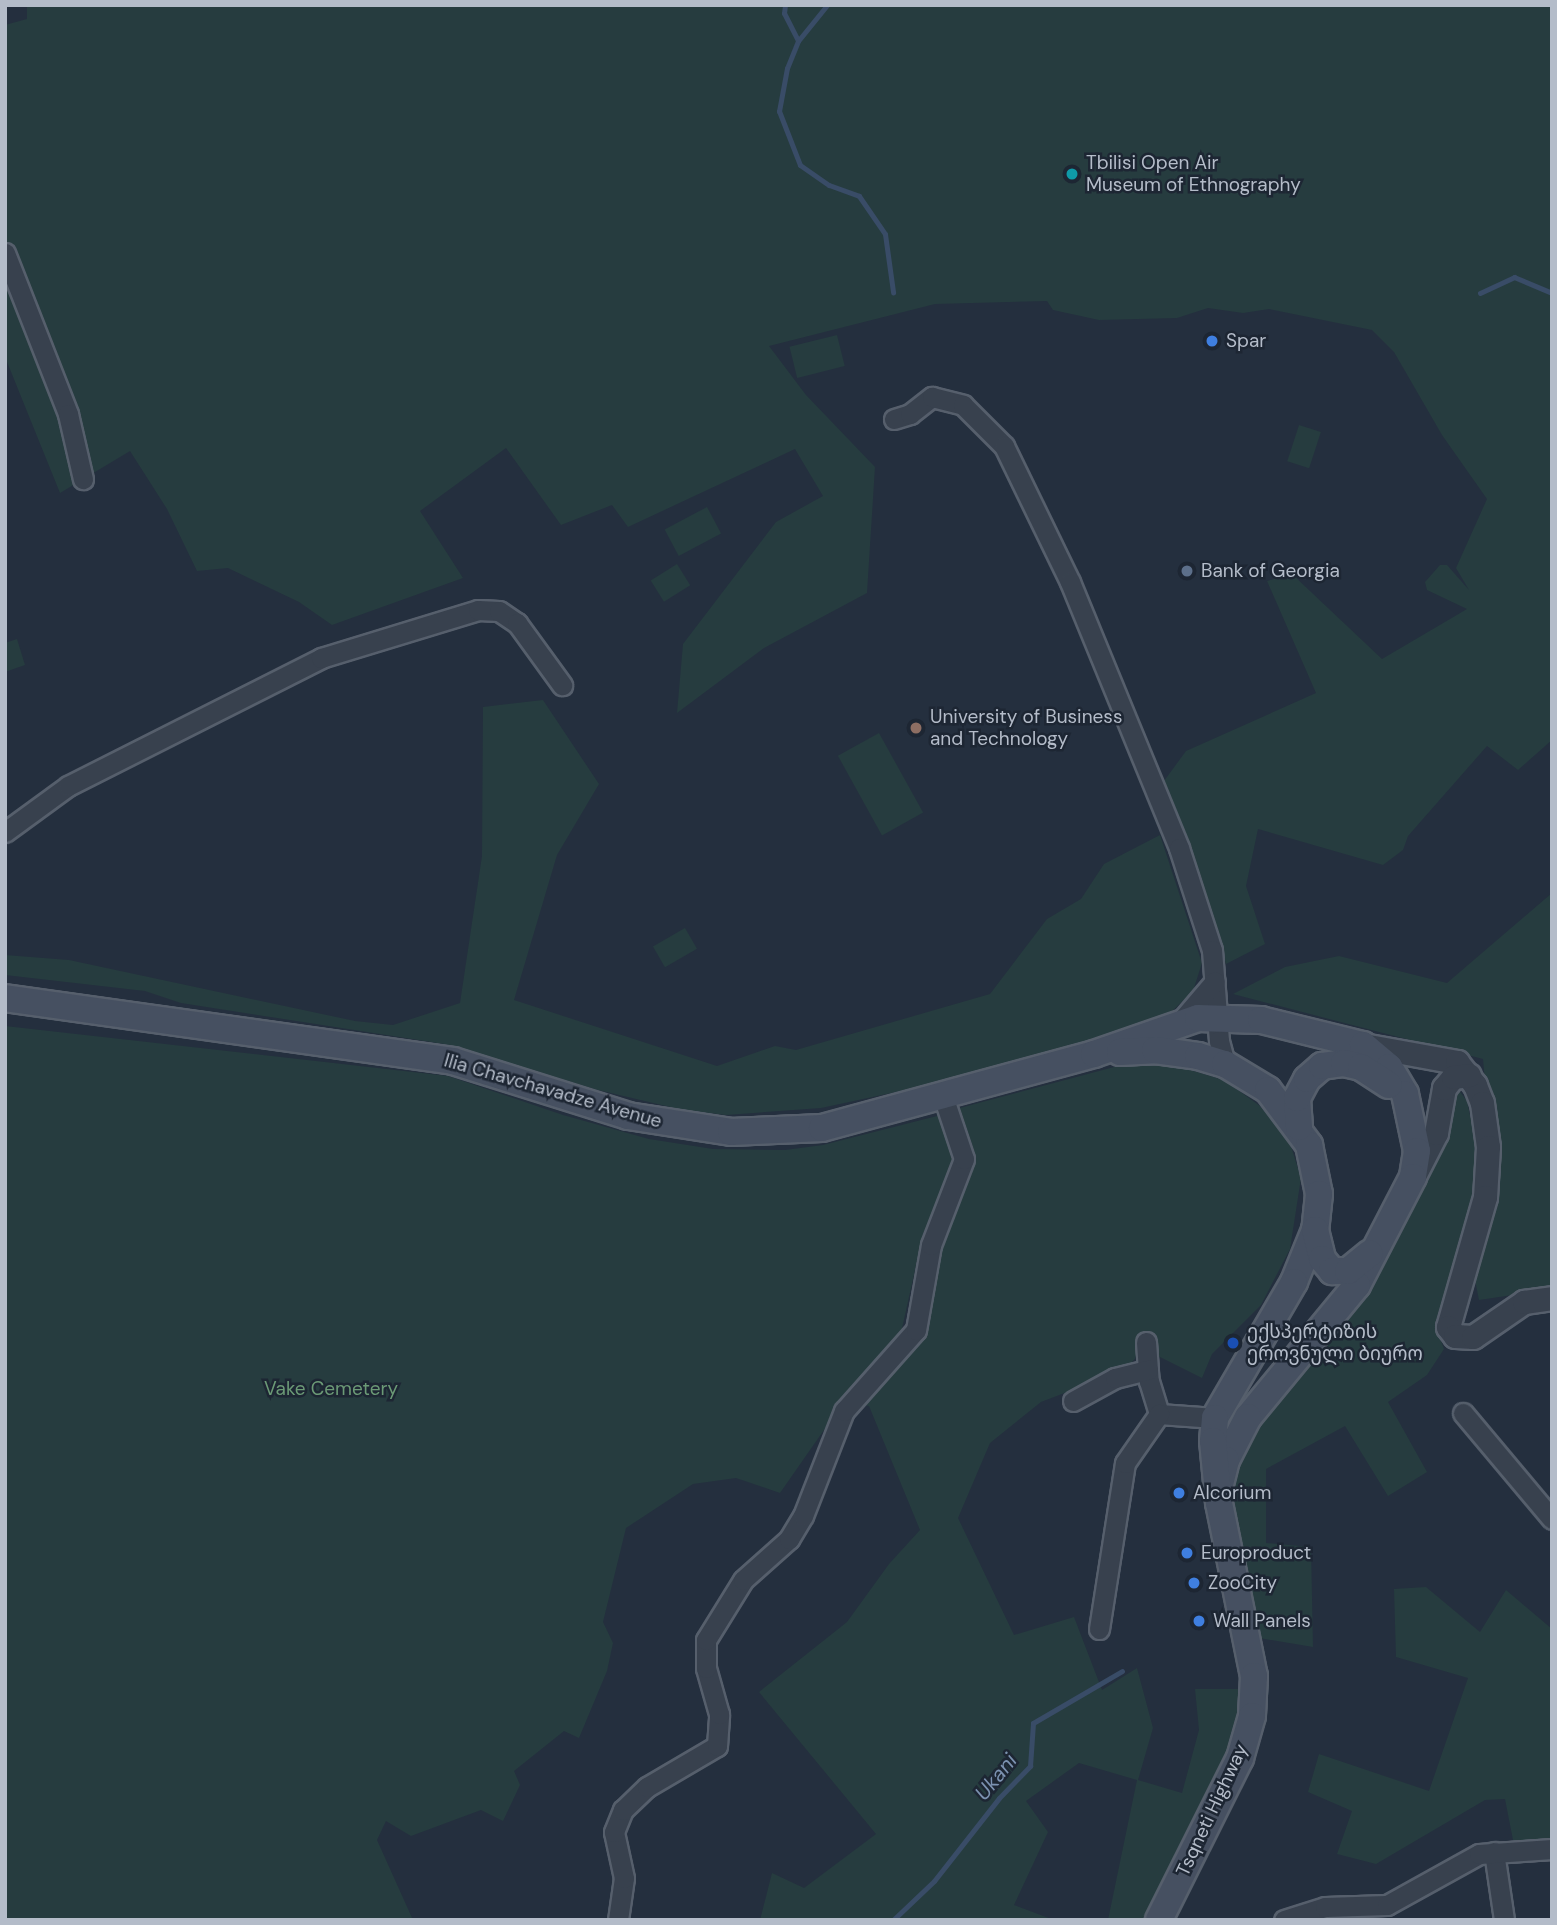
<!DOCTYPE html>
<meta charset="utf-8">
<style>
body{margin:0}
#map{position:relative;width:1557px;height:1925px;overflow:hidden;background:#242f3e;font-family:"DM Sans","Noto Sans Georgian",sans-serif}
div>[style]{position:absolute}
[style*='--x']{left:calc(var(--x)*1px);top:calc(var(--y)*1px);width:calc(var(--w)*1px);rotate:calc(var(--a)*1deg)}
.green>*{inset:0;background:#263c3f;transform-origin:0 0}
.stream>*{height:5px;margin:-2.5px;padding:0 2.5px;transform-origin:2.5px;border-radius:2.5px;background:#394c67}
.roads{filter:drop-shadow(2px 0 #565f6c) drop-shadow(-2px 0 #565f6c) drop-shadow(0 2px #565f6c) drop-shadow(0 -2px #565f6c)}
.minor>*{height:19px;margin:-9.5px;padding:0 9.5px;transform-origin:9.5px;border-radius:9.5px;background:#38414e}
.tertiary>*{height:23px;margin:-11.5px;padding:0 11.5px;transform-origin:11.5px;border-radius:11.5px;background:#38414e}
.secondary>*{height:26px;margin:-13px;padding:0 13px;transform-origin:13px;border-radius:13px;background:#465061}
.dots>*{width:19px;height:19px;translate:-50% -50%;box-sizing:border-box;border:4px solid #1d2633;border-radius:50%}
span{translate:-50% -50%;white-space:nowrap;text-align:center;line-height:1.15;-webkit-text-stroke:5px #1d2633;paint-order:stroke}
.poi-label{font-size:19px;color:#b4bcc9}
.left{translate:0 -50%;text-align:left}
.street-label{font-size:19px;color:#b4bcc9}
.park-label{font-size:19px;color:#6b9a76}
.water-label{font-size:21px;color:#7c92b1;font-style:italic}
.frame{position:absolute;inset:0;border:7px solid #b4bcc9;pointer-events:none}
</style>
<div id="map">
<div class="green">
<i style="clip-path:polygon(27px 5px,1552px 5px,1552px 740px,1518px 770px,1487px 746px,1408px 836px,1403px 850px,1383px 865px,1258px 829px,1246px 886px,1265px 944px,1226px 964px,1164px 781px,1186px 751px,1316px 693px,1267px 581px,1292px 574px,1382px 659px,1467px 609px,1427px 590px,1425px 582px,1440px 565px,1447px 565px,1469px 590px,1456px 568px,1487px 499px,1442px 435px,1394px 352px,1372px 330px,1269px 309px,1243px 313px,1208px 308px,1177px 318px,1099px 320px,1053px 310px,1047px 301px,935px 304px,769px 346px,806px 395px,875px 467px,867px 593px,764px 648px,677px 713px,683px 644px,776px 522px,823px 496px,795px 449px,628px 527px,612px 505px,561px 525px,506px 448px,420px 511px,463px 578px,332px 625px,299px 602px,228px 568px,197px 571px,167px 509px,130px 451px,60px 493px,5px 357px,5px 25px,27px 19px)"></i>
<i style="left:837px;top:335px;width:32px;height:49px;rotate:76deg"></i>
<i style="left:1299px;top:425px;width:23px;height:38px;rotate:18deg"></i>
<i style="left:707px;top:507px;width:30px;height:48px;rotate:62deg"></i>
<i style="left:677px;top:564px;width:25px;height:31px;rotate:58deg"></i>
<i style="clip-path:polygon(17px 639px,25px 665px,5px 672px,5px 643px)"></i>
<i style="clip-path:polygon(543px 700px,599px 784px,557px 855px,514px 1000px,717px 1066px,775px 1046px,796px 1050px,990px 994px,1047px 919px,1081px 899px,1104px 864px,1160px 835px,1202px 963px,1193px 991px,1163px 1020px,938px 1083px,821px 1108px,726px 1115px,683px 1110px,598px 1090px,444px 1044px,181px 1003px,145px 991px,5px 975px,5px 955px,69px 960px,355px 1021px,393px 1025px,460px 1003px,482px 856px,483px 707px)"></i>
<i style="left:879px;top:733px;width:91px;height:47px;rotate:61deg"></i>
<i style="clip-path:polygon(1552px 893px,1552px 1289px,1479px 1300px,1474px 1275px,1493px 1175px,1483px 1059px,1233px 994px,1285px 967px,1339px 956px,1447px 983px)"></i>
<i style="left:685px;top:928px;width:24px;height:37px;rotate:60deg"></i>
<i style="clip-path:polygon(5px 1026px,448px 1076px,563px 1115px,649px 1139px,713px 1149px,785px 1150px,823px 1145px,941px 1115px,959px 1161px,923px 1234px,901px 1333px,847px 1397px,780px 1493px,736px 1478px,693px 1484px,626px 1528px,603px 1622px,613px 1643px,607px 1671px,579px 1738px,564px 1731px,514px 1771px,520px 1785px,503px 1821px,481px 1810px,411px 1836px,386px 1821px,377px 1840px,413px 1920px,5px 1920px)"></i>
<i style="clip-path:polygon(1133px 1062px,1180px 1067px,1224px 1080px,1260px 1106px,1278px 1126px,1290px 1143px,1301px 1178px,1290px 1249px,1261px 1305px,1212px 1354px,1202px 1378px,1138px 1346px,1135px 1359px,1122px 1371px,1041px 1402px,990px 1443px,958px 1518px,1014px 1635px,1074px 1617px,1102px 1690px,1137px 1668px,1153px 1728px,1138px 1780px,1182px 1793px,1199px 1730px,1195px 1689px,1245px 1689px,1231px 1751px,1146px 1920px,1108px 1920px,1137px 1780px,1079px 1763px,1026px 1801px,1048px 1832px,1014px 1905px,1054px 1920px,760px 1920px,772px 1873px,804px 1888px,876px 1834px,759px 1692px,847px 1622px,889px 1564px,920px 1530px,869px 1406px,860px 1404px,895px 1362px,958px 1198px,956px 1109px)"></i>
<i style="clip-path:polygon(1458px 1089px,1467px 1101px,1481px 1168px,1438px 1333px,1444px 1349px,1427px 1375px,1388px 1402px,1427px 1472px,1388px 1496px,1345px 1426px,1266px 1469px,1266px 1543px,1311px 1547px,1313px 1647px,1253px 1637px,1228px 1494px,1240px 1440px,1339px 1322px,1438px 1109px)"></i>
<i style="clip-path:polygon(1426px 1587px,1480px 1632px,1506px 1590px,1552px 1629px,1552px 1840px,1513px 1840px,1505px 1799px,1485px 1800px,1376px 1864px,1337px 1854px,1352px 1811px,1308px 1792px,1319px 1754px,1429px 1791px,1468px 1678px,1396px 1657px,1394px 1589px)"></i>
</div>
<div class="stream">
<i style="--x:785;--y:5;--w:8;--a:97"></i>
<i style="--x:784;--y:13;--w:31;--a:63"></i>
<i style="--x:798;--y:41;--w:29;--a:112"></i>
<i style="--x:787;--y:68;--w:44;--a:100.5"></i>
<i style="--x:779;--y:111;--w:58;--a:68.7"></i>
<i style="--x:800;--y:165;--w:35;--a:35"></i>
<i style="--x:829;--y:185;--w:32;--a:20"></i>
<i style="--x:859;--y:196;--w:46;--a:55.6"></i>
<i style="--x:885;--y:234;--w:59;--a:82.1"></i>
<i style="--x:798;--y:41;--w:46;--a:-51.1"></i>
<i style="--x:1480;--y:293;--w:38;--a:-25"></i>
<i style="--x:1514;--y:277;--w:41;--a:22.8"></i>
<i style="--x:893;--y:1920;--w:57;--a:-43.6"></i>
<i style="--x:934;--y:1881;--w:105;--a:-51.9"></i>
<i style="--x:999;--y:1798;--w:45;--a:-45.9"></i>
<i style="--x:1030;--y:1766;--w:43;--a:-86"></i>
<i style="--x:1033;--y:1723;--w:103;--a:-30.3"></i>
</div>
<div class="roads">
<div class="minor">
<i style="--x:5;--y:253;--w:173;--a:68.6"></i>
<i style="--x:68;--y:414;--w:67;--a:77"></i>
<i style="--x:894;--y:419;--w:17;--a:-17"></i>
<i style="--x:910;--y:414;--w:28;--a:-38"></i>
<i style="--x:932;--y:397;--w:32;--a:14"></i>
<i style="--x:963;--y:405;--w:58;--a:45"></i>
<i style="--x:1004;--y:446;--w:151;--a:64.1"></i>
<i style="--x:1070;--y:582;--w:287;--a:67.7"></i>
<i style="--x:1179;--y:848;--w:107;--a:72.1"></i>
<i style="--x:1212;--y:950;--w:91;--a:85.6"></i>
<i style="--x:1219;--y:1041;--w:24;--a:75"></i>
<i style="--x:5;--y:832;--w:78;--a:-36.1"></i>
<i style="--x:68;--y:786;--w:284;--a:-26.8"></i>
<i style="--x:321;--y:658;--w:164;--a:-17"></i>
<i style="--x:478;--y:610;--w:21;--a:3"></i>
<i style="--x:499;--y:611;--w:22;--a:34"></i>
<i style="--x:517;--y:623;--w:77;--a:54"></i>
<i style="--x:1181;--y:1021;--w:52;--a:-49.6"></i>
<i style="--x:1146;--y:1342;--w:39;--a:86"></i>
<i style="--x:1149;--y:1381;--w:34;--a:73"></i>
<i style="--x:1159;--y:1414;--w:56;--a:4.1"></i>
<i style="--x:1073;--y:1401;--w:48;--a:-28.7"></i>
<i style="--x:1115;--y:1378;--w:34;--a:-14"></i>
<i style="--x:1463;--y:1413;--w:138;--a:50"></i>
<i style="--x:1099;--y:1629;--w:168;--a:-81.1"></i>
<i style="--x:1125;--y:1463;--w:60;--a:-55.2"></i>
<i style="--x:1494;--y:1852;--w:69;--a:81.6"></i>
<i style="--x:618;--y:1920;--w:42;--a:-81.9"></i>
<i style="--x:624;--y:1878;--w:47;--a:-102.3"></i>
<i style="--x:614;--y:1832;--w:24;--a:-68"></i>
<i style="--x:623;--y:1810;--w:33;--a:-44"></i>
<i style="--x:647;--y:1787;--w:81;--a:-30.4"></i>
<i style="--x:717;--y:1746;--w:32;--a:-86"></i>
<i style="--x:719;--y:1714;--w:48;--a:-105.8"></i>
<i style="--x:706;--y:1668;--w:28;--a:-90"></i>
<i style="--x:706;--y:1640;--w:70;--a:-58.3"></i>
<i style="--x:743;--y:1580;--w:62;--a:-41.7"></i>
<i style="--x:789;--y:1539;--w:27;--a:-59"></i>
<i style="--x:803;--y:1516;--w:113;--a:-68.7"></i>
<i style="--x:844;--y:1411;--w:108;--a:-48.4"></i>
<i style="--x:916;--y:1330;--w:86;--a:-80"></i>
<i style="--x:931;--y:1245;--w:92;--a:-69"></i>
<i style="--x:964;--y:1159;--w:66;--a:-108.4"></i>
<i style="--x:1284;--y:1920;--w:43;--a:-17.6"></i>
<i style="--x:1325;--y:1907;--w:62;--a:-1.8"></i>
<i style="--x:1387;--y:1905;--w:105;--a:-29"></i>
<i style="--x:1479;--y:1854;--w:73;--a:-3.9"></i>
</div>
<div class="tertiary">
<i style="--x:1363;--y:1045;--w:96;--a:10.3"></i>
<i style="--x:1457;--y:1062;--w:29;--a:52"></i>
<i style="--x:1475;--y:1085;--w:19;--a:69"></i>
<i style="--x:1482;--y:1103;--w:44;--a:82.2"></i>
<i style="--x:1488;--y:1147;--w:50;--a:93.4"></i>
<i style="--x:1485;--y:1197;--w:135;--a:105.9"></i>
<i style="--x:1448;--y:1327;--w:11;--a:52"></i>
<i style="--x:1455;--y:1336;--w:18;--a:3"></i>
<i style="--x:1473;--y:1337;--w:62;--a:-34.5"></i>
<i style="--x:1524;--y:1302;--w:28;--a:-8"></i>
<i style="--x:1415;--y:1174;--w:46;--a:-62.9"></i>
<i style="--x:1436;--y:1133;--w:46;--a:-79.9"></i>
<i style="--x:1444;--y:1088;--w:14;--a:-51"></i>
<i style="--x:1453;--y:1077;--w:16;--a:-7"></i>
</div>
<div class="secondary">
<i style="--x:5;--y:998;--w:452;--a:8"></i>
<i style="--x:453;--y:1061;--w:183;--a:17.4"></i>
<i style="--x:628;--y:1116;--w:104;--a:8.8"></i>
<i style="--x:731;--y:1132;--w:91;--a:-2.5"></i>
<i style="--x:822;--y:1128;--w:282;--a:-15.2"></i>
<i style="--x:1094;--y:1054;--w:110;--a:-19.1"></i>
<i style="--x:1198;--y:1018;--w:63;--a:1.8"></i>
<i style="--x:1261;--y:1020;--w:105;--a:13.8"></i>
<i style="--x:1363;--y:1045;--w:34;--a:40"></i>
<i style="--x:1389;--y:1067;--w:31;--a:59"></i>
<i style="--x:1405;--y:1094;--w:58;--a:78.1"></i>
<i style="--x:1417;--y:1151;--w:26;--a:99"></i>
<i style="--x:1413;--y:1177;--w:122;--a:117.4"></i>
<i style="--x:1357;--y:1285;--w:171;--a:129.5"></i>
<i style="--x:1248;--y:1417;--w:48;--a:117.1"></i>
<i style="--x:1226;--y:1460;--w:32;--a:104"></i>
<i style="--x:1120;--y:1052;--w:35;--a:-3"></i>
<i style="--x:1155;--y:1050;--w:43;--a:7.9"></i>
<i style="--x:1198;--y:1056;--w:28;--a:17"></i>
<i style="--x:1225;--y:1064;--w:50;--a:31.2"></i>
<i style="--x:1268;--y:1090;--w:69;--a:53.3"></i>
<i style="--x:1309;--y:1145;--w:50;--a:78.5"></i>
<i style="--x:1319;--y:1194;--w:36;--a:96"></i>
<i style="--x:1315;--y:1230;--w:56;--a:112"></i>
<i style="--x:1294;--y:1282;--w:157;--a:120.2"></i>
<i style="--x:1215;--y:1418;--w:23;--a:95"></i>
<i style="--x:1213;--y:1441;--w:62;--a:84.5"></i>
<i style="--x:1219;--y:1503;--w:177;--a:78.6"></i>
<i style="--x:1254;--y:1676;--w:40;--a:92.9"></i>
<i style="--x:1252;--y:1716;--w:44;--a:105.9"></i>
<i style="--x:1240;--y:1758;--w:181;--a:116.6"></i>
<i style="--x:1299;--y:1127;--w:29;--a:-94"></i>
<i style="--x:1297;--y:1098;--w:21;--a:-62"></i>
<i style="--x:1307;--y:1079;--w:20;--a:-41"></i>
<i style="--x:1322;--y:1066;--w:22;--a:-8"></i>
<i style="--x:1344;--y:1063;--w:17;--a:13"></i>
<i style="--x:1361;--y:1067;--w:33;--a:33"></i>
<i style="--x:1315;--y:1230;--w:30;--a:76"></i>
<i style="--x:1322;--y:1259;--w:16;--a:50"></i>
<i style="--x:1332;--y:1271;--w:16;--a:0"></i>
<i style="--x:1348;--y:1271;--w:28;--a:-39"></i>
</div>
</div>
<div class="dots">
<i style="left:1072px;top:174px;background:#0f9aa8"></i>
<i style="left:1212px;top:341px;background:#3f7fe0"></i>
<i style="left:1187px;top:571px;background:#5c6f8a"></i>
<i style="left:916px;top:728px;background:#8d6e63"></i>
<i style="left:1233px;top:1343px;background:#1a4fb4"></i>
<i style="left:1179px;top:1493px;background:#3f7fe0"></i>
<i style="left:1187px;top:1553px;background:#3f7fe0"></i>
<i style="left:1194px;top:1583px;background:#3f7fe0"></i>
<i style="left:1199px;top:1621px;background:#3f7fe0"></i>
</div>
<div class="poi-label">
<span class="left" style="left:1086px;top:174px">Tbilisi Open Air<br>Museum of Ethnography</span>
<span class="left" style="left:1226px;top:341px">Spar</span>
<span class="left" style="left:1201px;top:571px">Bank of Georgia</span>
<span class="left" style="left:930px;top:728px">University of Business<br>and Technology</span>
<span class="left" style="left:1247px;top:1343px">ექსპერტიზის<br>ეროვნული ბიურო</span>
<span class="left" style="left:1193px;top:1493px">Alcorium</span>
<span class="left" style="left:1201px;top:1553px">Europroduct</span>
<span class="left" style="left:1208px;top:1583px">ZooCity</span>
<span class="left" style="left:1213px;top:1621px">Wall Panels</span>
</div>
<div class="street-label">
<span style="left:553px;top:1091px;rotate:16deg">Ilia Chavchavadze Avenue</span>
<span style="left:1212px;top:1810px;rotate:-65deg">Tsqneti Highway</span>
</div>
<div class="park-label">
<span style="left:331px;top:1389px">Vake Cemetery</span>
</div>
<div class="water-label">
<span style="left:996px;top:1777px;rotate:-51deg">Ukani</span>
</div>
<div class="frame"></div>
</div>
